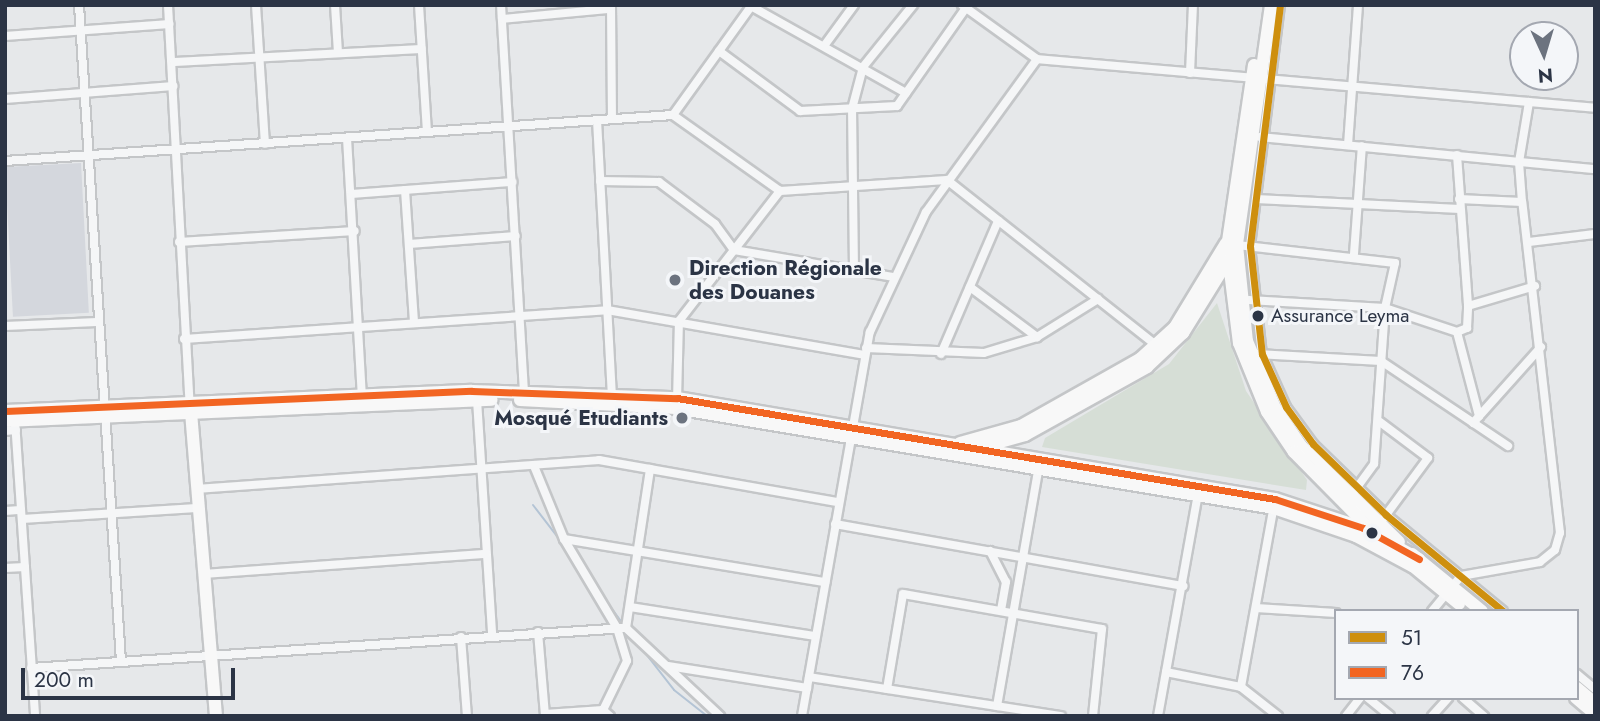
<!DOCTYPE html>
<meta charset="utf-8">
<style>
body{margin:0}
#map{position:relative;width:1600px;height:721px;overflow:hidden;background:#e6e8ea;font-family:Jost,sans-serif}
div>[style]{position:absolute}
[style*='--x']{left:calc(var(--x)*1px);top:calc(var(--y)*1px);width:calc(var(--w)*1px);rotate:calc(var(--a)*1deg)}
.built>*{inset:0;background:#d4d7dd;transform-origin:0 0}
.green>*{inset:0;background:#d6ded6}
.stream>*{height:2px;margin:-1px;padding:0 1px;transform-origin:1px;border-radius:1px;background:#b4c4d5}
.roads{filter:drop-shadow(2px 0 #c4c6c8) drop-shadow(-2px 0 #c4c6c8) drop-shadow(0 2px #c4c6c8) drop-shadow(0 -2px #c4c6c8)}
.street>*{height:8px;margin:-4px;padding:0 4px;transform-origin:4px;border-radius:4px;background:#f5f6f7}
.secondary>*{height:12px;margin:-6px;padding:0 6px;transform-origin:6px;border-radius:6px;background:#f8f8f8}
.primary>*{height:12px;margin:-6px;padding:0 6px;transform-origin:6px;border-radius:6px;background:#f8f8f8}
.bus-1>*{height:7px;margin:-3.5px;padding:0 3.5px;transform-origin:3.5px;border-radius:3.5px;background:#ce8f0e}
.bus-2>*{height:7px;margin:-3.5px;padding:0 3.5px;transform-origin:3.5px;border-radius:3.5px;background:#f26522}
.dots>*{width:19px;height:19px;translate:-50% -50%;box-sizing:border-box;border:4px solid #f4f6f9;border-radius:50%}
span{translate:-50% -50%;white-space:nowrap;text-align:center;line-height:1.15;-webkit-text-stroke:6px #f4f6f9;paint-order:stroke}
.bus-label{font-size:19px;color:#2b3445}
.left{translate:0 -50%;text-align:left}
.poi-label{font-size:21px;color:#2b3445;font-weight:700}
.right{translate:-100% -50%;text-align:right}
.frame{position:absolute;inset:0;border:7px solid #2b3445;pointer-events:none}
.legend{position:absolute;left:1334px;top:609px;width:245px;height:91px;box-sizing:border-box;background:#f4f6f9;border:2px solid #a4a8b1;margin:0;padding:9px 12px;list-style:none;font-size:21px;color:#2b3445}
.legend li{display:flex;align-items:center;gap:14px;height:35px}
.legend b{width:35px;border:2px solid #a4a8b1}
.north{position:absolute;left:1509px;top:21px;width:70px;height:70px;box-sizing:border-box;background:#f4f6f9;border:2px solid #a4a8b1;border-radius:50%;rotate:176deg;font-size:19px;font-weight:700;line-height:28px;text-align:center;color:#2b3445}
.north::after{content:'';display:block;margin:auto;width:24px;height:32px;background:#6c737f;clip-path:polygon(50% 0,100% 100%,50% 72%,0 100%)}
.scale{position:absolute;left:21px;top:668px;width:214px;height:32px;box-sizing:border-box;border:4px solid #2b3445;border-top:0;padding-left:9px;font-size:21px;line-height:24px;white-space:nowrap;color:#2b3445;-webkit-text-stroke:5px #f4f6f9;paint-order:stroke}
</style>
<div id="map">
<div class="built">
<i style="left:81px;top:163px;width:150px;height:76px;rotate:87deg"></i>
</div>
<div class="green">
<i style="clip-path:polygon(1217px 303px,1246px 391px,1307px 480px,1306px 490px,1042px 447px,1045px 438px,1169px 364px)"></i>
</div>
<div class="stream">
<i style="--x:533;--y:505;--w:44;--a:52.4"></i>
<i style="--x:604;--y:598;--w:32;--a:54"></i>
<i style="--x:639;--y:645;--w:57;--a:52.1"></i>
<i style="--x:674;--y:690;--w:42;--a:38.2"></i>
</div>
<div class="roads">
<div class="street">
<i style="--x:79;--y:5;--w:657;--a:86.34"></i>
<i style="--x:168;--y:5;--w:403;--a:86.9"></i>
<i style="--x:256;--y:5;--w:139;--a:86.3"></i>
<i style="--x:335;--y:5;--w:48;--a:86.4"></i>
<i style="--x:419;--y:5;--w:127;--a:86.4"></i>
<i style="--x:501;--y:5;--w:393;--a:86.6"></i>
<i style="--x:611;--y:5;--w:114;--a:89.5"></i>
<i style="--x:749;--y:5;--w:180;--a:29.3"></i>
<i style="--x:962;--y:5;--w:92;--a:35.8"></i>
<i style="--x:1037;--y:59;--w:218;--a:5"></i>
<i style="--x:1280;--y:5;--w:243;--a:97.1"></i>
<i style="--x:1250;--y:246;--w:109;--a:83.7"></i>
<i style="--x:1262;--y:354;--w:58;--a:65.6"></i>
<i style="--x:1286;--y:407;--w:46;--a:53.9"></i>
<i style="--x:1313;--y:444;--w:102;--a:44.2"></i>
<i style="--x:1386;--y:515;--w:151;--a:39.4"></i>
<i style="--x:502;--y:19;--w:105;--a:-5.4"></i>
<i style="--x:5;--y:36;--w:165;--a:-4.2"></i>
<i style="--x:824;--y:46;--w:51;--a:-53.8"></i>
<i style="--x:719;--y:51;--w:101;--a:36.5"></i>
<i style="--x:800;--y:111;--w:97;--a:-3"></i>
<i style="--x:897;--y:106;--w:120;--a:-54.9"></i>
<i style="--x:174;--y:62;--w:248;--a:-3"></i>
<i style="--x:1190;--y:73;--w:68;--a:-87.5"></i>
<i style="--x:1266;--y:79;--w:330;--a:5"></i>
<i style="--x:5;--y:99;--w:169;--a:-4.4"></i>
<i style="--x:673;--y:115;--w:135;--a:-54.3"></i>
<i style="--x:597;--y:120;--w:274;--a:86.9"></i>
<i style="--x:1260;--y:137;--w:337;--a:5.5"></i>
<i style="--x:347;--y:138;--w:259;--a:86.7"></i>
<i style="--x:1348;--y:145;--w:140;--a:-85.9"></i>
<i style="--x:1457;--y:155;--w:151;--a:85.8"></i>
<i style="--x:5;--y:161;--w:670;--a:-3.94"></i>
<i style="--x:673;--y:115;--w:131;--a:35.4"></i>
<i style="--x:780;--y:191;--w:167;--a:-3.8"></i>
<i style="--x:947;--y:180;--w:268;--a:38.3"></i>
<i style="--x:600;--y:181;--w:59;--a:1"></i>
<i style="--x:659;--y:182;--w:70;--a:36.9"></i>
<i style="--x:715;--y:224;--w:32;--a:54"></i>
<i style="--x:734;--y:250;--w:161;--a:9.6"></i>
<i style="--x:405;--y:190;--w:133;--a:86.1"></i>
<i style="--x:352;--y:194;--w:161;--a:-4.3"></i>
<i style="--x:1256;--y:199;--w:204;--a:2.8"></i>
<i style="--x:1459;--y:199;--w:63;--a:2.7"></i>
<i style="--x:179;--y:242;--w:176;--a:-3.6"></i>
<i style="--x:1529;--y:242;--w:66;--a:-6.9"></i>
<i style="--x:409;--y:244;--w:107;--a:-4.3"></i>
<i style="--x:1237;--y:245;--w:159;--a:6.5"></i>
<i style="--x:1395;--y:263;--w:46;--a:102.5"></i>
<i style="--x:1385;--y:308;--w:156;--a:94"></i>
<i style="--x:1374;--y:464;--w:34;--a:126"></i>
<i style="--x:1354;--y:254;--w:108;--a:-85.8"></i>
<i style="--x:854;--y:270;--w:161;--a:-90.7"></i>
<i style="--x:852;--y:109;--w:43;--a:-75.3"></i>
<i style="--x:863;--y:67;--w:80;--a:-51.1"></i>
<i style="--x:970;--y:287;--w:84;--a:36.7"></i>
<i style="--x:1249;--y:300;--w:136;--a:3.4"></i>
<i style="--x:1385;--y:308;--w:76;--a:18.4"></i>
<i style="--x:1457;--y:332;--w:11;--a:-22"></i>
<i style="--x:1467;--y:328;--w:22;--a:-87"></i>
<i style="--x:1468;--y:306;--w:70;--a:-16.6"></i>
<i style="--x:5;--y:326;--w:92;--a:-2.5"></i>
<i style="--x:1457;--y:332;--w:87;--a:75.3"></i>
<i style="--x:184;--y:339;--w:424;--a:-3.9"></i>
<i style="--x:607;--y:310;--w:261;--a:9.9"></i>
<i style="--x:866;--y:348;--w:118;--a:2.4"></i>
<i style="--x:984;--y:353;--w:55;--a:-16.8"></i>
<i style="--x:1037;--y:337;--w:72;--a:-31.9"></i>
<i style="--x:941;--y:354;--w:145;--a:-66.8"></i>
<i style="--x:1257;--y:354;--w:124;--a:3.2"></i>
<i style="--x:1381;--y:361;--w:153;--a:33.8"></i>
<i style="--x:477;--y:400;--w:234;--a:86.3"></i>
<i style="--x:677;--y:401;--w:80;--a:-88.6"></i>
<i style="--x:679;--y:321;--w:165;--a:-52.2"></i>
<i style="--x:15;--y:421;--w:296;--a:86.1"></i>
<i style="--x:1380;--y:422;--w:60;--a:36.9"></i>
<i style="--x:1428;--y:458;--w:76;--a:126.4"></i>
<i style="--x:1473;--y:423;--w:102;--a:-48.2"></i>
<i style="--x:5;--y:431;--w:11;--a:-5"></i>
<i style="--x:534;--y:466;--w:79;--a:67.7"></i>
<i style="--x:564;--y:539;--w:265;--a:9.4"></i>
<i style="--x:196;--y:489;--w:404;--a:-4.1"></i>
<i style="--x:599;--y:460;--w:243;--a:10"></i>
<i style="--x:1274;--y:505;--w:185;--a:100.3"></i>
<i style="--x:1241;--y:687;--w:47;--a:38.1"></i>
<i style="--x:5;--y:511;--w:16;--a:-4"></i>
<i style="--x:22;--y:519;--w:175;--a:-3.6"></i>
<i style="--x:835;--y:524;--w:354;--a:10.1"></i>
<i style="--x:564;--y:539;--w:104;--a:59.2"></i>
<i style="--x:617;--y:628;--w:34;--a:73"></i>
<i style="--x:627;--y:661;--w:55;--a:116.1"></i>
<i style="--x:990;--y:551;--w:35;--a:63"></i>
<i style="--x:1006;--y:582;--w:29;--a:100"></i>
<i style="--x:5;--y:568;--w:20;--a:-3"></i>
<i style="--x:204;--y:574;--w:283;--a:-4.1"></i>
<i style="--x:630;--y:607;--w:188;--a:8.9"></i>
<i style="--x:1256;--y:608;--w:80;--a:3.6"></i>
<i style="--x:1432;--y:611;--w:45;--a:-50.4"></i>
<i style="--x:1461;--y:576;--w:80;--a:-10"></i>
<i style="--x:1540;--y:562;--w:19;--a:-39"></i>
<i style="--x:1555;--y:550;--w:18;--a:-74"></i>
<i style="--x:1560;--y:533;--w:333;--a:-96.5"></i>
<i style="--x:1522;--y:202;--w:40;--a:-94.3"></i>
<i style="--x:1519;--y:162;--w:61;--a:-80.5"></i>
<i style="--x:626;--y:628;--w:161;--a:-81.4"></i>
<i style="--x:538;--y:632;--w:84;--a:85.2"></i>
<i style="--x:461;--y:637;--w:79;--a:85.7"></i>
<i style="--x:668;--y:666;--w:141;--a:9"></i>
<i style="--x:31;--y:668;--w:596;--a:-3.85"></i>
<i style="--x:626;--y:628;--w:129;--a:43.1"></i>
<i style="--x:1166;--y:672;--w:76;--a:11.3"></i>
<i style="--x:1577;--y:674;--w:23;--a:40"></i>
<i style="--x:809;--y:677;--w:255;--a:8.8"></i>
<i style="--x:887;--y:689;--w:96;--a:-80.4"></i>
<i style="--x:903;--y:594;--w:202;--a:10"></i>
<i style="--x:1102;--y:629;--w:87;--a:95.9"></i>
<i style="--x:1368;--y:698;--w:28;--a:39"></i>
<i style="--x:1463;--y:698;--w:28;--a:41"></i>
<i style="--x:997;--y:706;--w:244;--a:-80.1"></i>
<i style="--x:545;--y:714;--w:58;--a:-3.9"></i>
<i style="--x:603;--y:710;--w:9;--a:41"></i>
<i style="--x:802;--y:716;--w:390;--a:-80"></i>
<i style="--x:870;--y:332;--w:132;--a:-65"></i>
<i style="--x:926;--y:212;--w:189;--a:-54"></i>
<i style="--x:1158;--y:716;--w:226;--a:-79.8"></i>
<i style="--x:1346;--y:716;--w:23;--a:-52"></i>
<i style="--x:1432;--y:716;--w:24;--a:-48"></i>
</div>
<div class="secondary">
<i style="--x:191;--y:412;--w:305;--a:85.3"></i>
</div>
<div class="primary">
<i style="--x:1271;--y:5;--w:242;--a:98.1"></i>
<i style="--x:1237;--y:245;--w:97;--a:84.1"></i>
<i style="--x:1247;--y:341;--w:73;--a:67.3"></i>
<i style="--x:1275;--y:408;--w:46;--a:55.6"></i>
<i style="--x:1301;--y:446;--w:137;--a:44.4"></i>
<i style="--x:1254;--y:65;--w:184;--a:98.4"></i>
<i style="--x:1227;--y:247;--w:97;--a:82.9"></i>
<i style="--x:1239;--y:343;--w:74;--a:67.9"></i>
<i style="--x:1267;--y:412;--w:48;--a:56"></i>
<i style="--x:1294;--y:452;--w:105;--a:45.4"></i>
<i style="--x:520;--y:400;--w:156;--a:2.9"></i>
<i style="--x:676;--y:408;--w:606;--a:9.49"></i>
<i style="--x:1274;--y:508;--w:87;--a:18.9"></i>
<i style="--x:1356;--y:536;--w:64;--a:28.2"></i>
<i style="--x:5;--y:411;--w:467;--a:-2.5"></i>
<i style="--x:472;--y:391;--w:205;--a:2"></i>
<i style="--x:677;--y:398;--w:606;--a:9.59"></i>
<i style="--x:1275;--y:499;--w:93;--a:18.2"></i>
<i style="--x:1363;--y:528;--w:64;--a:29"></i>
<i style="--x:5;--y:421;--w:487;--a:-2.5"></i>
<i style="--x:960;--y:443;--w:63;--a:-15.6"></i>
<i style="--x:1021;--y:426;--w:137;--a:-29.4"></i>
<i style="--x:1140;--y:359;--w:47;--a:-42.4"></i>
<i style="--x:1175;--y:327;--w:98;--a:-58.7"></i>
<i style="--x:982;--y:447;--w:45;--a:-15.6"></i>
<i style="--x:1025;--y:435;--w:140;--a:-29.1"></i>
<i style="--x:1147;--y:367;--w:50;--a:-43.4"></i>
<i style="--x:1183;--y:333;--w:84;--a:-58.2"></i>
<i style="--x:1412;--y:554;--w:90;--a:39.2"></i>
<i style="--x:1408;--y:562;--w:66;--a:39.5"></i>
<i style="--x:1577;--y:688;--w:23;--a:40"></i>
<i style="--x:1576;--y:698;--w:25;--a:40"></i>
</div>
</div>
<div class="bus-1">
<i style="--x:1280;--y:5;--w:243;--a:97.1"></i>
<i style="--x:1250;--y:246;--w:109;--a:83.7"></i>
<i style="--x:1262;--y:354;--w:58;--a:65.6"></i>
<i style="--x:1286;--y:407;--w:46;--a:53.9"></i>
<i style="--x:1313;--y:444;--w:102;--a:44.2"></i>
<i style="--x:1386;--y:515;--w:151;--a:39.4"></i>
</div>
<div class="bus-2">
<i style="--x:5;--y:411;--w:467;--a:-2.5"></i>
<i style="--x:472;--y:391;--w:205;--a:2"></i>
<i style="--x:677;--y:398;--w:606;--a:9.59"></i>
<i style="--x:1275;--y:499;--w:93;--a:18.2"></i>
<i style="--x:1363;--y:528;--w:64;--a:29"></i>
</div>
<div class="dots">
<i style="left:675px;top:280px;background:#6c737f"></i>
<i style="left:1258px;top:316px;background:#2b3445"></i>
<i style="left:682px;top:418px;background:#6c737f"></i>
<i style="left:1372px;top:533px;background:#2b3445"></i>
</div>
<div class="bus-label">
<span class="left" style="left:1271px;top:316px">Assurance Leyma</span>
</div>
<div class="poi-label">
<span class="left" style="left:689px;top:280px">Direction Régionale<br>des Douanes</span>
<span class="right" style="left:668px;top:418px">Mosqué Etudiants</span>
</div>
<div class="frame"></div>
<ul class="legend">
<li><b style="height:9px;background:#ce8f0e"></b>51</li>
<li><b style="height:9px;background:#f26522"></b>76</li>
</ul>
<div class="north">N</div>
<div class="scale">200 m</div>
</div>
